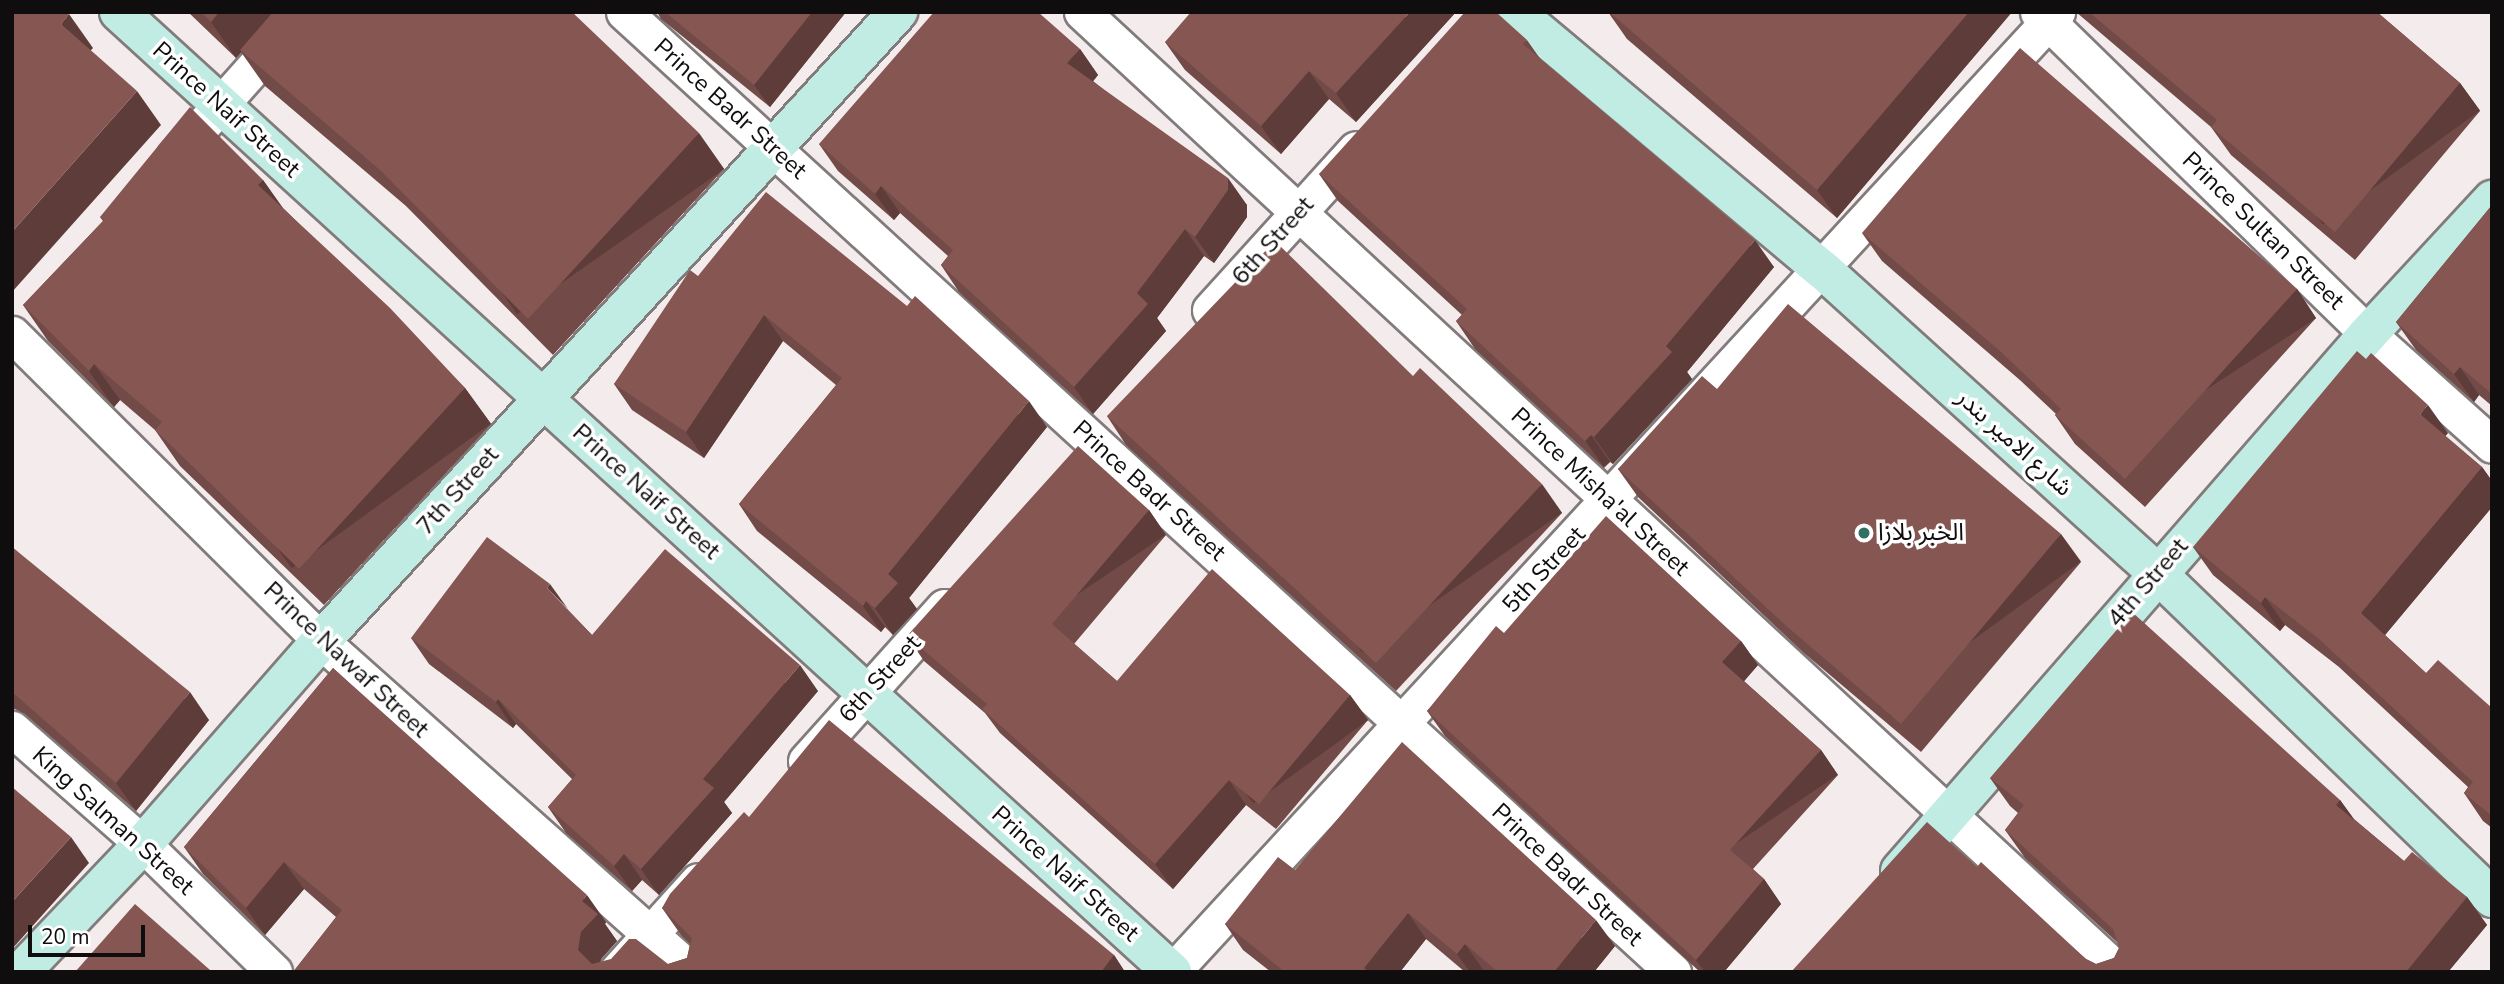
<!DOCTYPE html>
<meta charset="utf-8">
<style>
body{margin:0}
#map{position:relative;width:2504px;height:984px;overflow:hidden;background:#f4ecec;font-family:"Nunito Sans","Noto Sans Arabic",sans-serif}
div>[style]{position:absolute}
[style*='--x']{left:calc(var(--x)*1px);top:calc(var(--y)*1px);width:calc(var(--w)*1px);rotate:calc(var(--a)*1deg)}
.roads{filter:drop-shadow(2px 0 #827b7b) drop-shadow(-2px 0 #827b7b) drop-shadow(0 2px #827b7b) drop-shadow(0 -2px #827b7b)}
.street>*{height:35px;margin:-17.5px;padding:0 17.5px;transform-origin:17.5px;border-radius:17.5px;background:#fff}
.secondary>*{height:38px;margin:-19px;padding:0 19px;transform-origin:19px;border-radius:19px;background:#c1ece4}
.wall>*{inset:0;background:#724a47}
.shaded-wall>*{inset:0;background:#5d3c39;transform-origin:0 0}
.building>*{inset:0;background:#855652}
.dots>*{width:19px;height:19px;translate:-50% -50%;box-sizing:border-box;border:4px solid #fff;border-radius:50%}
span{translate:-50% -50%;white-space:nowrap;text-align:center;line-height:1.15;-webkit-text-stroke:7px #fff;paint-order:stroke}
.street-label{font-size:24px;color:#0f0d0d}
.poi-label{font-size:24px;color:#0f0d0d}
.left{translate:0 -50%;text-align:left}
.frame{position:absolute;inset:0;border:14px solid #0f0d0d;pointer-events:none}
.scale{position:absolute;left:28px;top:925px;width:117px;height:32px;box-sizing:border-box;border:4px solid #0f0d0d;border-top:0;padding-left:9px;font-size:21px;line-height:24px;white-space:nowrap;color:#0f0d0d;-webkit-text-stroke:5px #fff;paint-order:stroke}
</style>
<div id="map">
<div class="roads">
<div class="street">
<i style="--x:624;--y:12;--w:1422;--a:42.46"></i>
<i style="--x:1082;--y:12;--w:1413;--a:42.79"></i>
<i style="--x:2038;--y:12;--w:461;--a:44.3"></i>
<i style="--x:2368;--y:334;--w:166;--a:41.8"></i>
<i style="--x:175;--y:156;--w:193;--a:-48.4"></i>
<i style="--x:1210;--y:310;--w:217;--a:-47.8"></i>
<i style="--x:12;--y:334;--w:436;--a:44.8"></i>
<i style="--x:321;--y:641;--w:497;--a:41.7"></i>
<i style="--x:12;--y:729;--w:174;--a:41.3"></i>
<i style="--x:143;--y:844;--w:183;--a:44.3"></i>
<i style="--x:806;--y:761;--w:207;--a:-48.1"></i>
<i style="--x:616;--y:972;--w:122;--a:-48"></i>
<i style="--x:1172;--y:972;--w:1306;--a:-47.33"></i>
</div>
<div class="secondary">
<i style="--x:119;--y:12;--w:1425;--a:42.35"></i>
<i style="--x:1515;--y:12;--w:402;--a:40"></i>
<i style="--x:1823;--y:270;--w:451;--a:42.2"></i>
<i style="--x:2157;--y:573;--w:467;--a:44.1"></i>
<i style="--x:1900;--y:871;--w:712;--a:-48.93"></i>
<i style="--x:2368;--y:334;--w:183;--a:-47.2"></i>
<i style="--x:21;--y:972;--w:177;--a:-46.4"></i>
<i style="--x:143;--y:844;--w:270;--a:-48.8"></i>
<i style="--x:321;--y:641;--w:854;--a:-47.47"></i>
</div>
</div>
<div class="wall">
<i style="clip-path:polygon(188px 12px,575px 12px,573px 14px,724px 169px,553px 355px,406px 206px,265px 86px,241px 52px,236px 58px)"></i>
<i style="clip-path:polygon(657px 12px,846px 12px,770px 107px,661px 19px)"></i>
<i style="clip-path:polygon(1456px 12px,1356px 122px,1329px 99px,1281px 154px,1185px 70px,1165px 42px)"></i>
<i style="clip-path:polygon(1608px 12px,2012px 12px,1837px 218px,1627px 39px)"></i>
<i style="clip-path:polygon(2076px 12px,2377px 12px,2460px 83px,2480px 111px,2355px 260px,2231px 155px,2211px 127px)"></i>
<i style="clip-path:polygon(1527px 40px,1541px 60px,1774px 267px,1687px 372px,1692px 379px,1613px 464px,1610px 462px,1604px 468px,1475px 349px,1456px 321px,1462px 315px,1338px 201px,1319px 174px)"></i>
<i style="clip-path:polygon(1080px 49px,1098px 75px,1093px 81px,1247px 205px,1247px 217px,1214px 263px,1204px 256px,1157px 318px,1166px 331px,1093px 414px,959px 292px,941px 265px,948px 256px,900px 213px,894px 220px,838px 171px,819px 144px)"></i>
<i style="clip-path:polygon(263px 180px,283px 208px,465px 388px,491px 424px,324px 605px,180px 466px,155px 430px,120px 400px,114px 407px,48px 341px,23px 305px,103px 221px,100px 217px)"></i>
<i style="clip-path:polygon(2492px 205px,2492px 406px,2479px 395px,2474px 402px,2416px 350px,2396px 322px)"></i>
<i style="clip-path:polygon(1862px 233px,2297px 289px,2316px 318px,2145px 507px,2075px 444px,2055px 415px,2056px 414px,2021px 381px,1882px 261px)"></i>
<i style="clip-path:polygon(698px 276px,1047px 427px,909px 598px,917px 609px,893px 635px,885px 627px,881px 632px,757px 531px,739px 504px,836px 385px,783px 341px,704px 458px,632px 410px,614px 384px)"></i>
<i style="clip-path:polygon(1413px 376px,1562px 513px,1396px 691px,1126px 445px,1107px 416px)"></i>
<i style="clip-path:polygon(1717px 389px,2081px 562px,1921px 752px,1804px 653px,1638px 497px,1618px 469px)"></i>
<i style="clip-path:polygon(2448px 433px,2445px 436px,2482px 467px,2492px 481px,2492px 507px,2385px 635px,2426px 673px,2492px 708px,2492px 828px,2483px 821px,2464px 793px,2468px 787px,2339px 667px,2285px 625px,2280px 631px,2213px 575px,2193px 547px)"></i>
<i style="clip-path:polygon(1149px 510px,1166px 535px,1074px 644px,1117px 681px,1350px 695px,1368px 720px,1276px 829px,1246px 805px,1173px 889px,1000px 733px,985px 713px,924px 661px,907px 636px)"></i>
<i style="clip-path:polygon(12px 547px,209px 720px,136px 811px,25px 714px,15px 709px,12px 710px)"></i>
<i style="clip-path:polygon(567px 609px,592px 635px,818px 691px,724px 802px,732px 813px,659px 895px,642px 880px,632px 891px,566px 833px,548px 807px,572px 779px,516px 724px,513px 728px,429px 664px,411px 638px)"></i>
<i style="clip-path:polygon(1504px 633px,1741px 641px,1758px 665px,1744px 681px,1821px 750px,1838px 775px,1753px 869px,1764px 879px,1781px 904px,1724px 972px,1700px 972px,1445px 736px,1427px 711px)"></i>
<i style="clip-path:polygon(333px 668px,606px 922px,605px 924px,617px 941px,601px 959px,600px 962px,668px 964px,687px 958px,690px 944px,681px 935px,662px 908px,749px 817px,1114px 955px,1125px 972px,293px 972px,336px 917px,304px 889px,265px 935px,203px 874px,184px 847px)"></i>
<i style="clip-path:polygon(1990px 778px,2340px 800px,2354px 819px,2404px 861px,2467px 897px,2487px 925px,2448px 972px,1791px 972px,1977px 867px,2086px 959px,2096px 964px,2114px 958px,2119px 948px,2118px 943px,2025px 858px,2005px 830px,2018px 813px,2010px 806px)"></i>
<i style="clip-path:polygon(1295px 870px,1615px 946px,1594px 972px,1485px 972px,1484px 971px,1483px 972px,1465px 972px,1426px 939px,1400px 972px,1271px 972px,1243px 950px,1225px 924px)"></i>
</div>
<div class="shaded-wall">
<i style="clip-path:polygon(219px 12px,276px 12px,236px 58px,211px 22px)"></i>
<i style="clip-path:polygon(812px 12px,846px 12px,770px 107px,754px 85px)"></i>
<i style="clip-path:polygon(1410px 12px,1456px 12px,1356px 122px,1336px 93px)"></i>
<i style="clip-path:polygon(1969px 12px,2012px 12px,1837px 218px,1817px 190px)"></i>
<i style="clip-path:polygon(69px 14px,93px 48px,84px 58px,61px 24px)"></i>
<i style="clip-path:polygon(1080px 49px,1098px 75px,1086px 90px,1067px 63px)"></i>
<i style="clip-path:polygon(1309px 71px,1329px 99px,1281px 154px,1261px 126px)"></i>
<i style="left:2460px;top:83px;width:34px;height:194px;rotate:54deg"></i>
<i style="clip-path:polygon(137px 91px,161px 125px,12px 292px,12px 232px)"></i>
<i style="left:699px;top:133px;width:44px;height:253px;rotate:55deg"></i>
<i style="clip-path:polygon(1228px 178px,1247px 205px,1247px 217px,1214px 263px,1195px 237px)"></i>
<i style="clip-path:polygon(263px 180px,288px 216px,258px 185px)"></i>
<i style="clip-path:polygon(881px 186px,900px 213px,894px 220px,875px 194px)"></i>
<i style="clip-path:polygon(1185px 229px,1204px 256px,1157px 318px,1166px 331px,1093px 414px,1074px 387px,1137px 293px)"></i>
<i style="clip-path:polygon(1755px 240px,1774px 267px,1687px 372px,1692px 379px,1613px 464px,1594px 437px,1666px 346px)"></i>
<i style="left:2297px;top:289px;width:35px;height:256px;rotate:57deg"></i>
<i style="clip-path:polygon(764px 315px,783px 341px,704px 458px,686px 432px)"></i>
<i style="clip-path:polygon(94px 364px,120px 400px,114px 407px,89px 371px)"></i>
<i style="clip-path:polygon(2460px 367px,2479px 395px,2474px 402px,2454px 374px)"></i>
<i style="left:465px;top:388px;width:44px;height:246px;rotate:54deg"></i>
<i style="clip-path:polygon(1029px 401px,1047px 427px,909px 598px,917px 609px,893px 635px,875px 608px,888px 574px)"></i>
<i style="clip-path:polygon(2428px 405px,2448px 433px,2440px 442px,2420px 414px)"></i>
<i style="left:1591px;top:435px;width:33px;height:8px;rotate:55deg"></i>
<i style="clip-path:polygon(2482px 467px,2492px 481px,2492px 507px,2380px 641px,2361px 613px)"></i>
<i style="left:1542px;top:484px;width:35px;height:244px;rotate:55deg"></i>
<i style="left:1149px;top:510px;width:30px;height:150px;rotate:56deg"></i>
<i style="left:2061px;top:534px;width:34px;height:248px;rotate:54deg"></i>
<i style="clip-path:polygon(550px 584px,568px 609px,547px 588px)"></i>
<i style="clip-path:polygon(2265px 597px,2285px 625px,2280px 631px,2261px 603px)"></i>
<i style="clip-path:polygon(866px 601px,885px 627px,881px 632px,863px 606px)"></i>
<i style="clip-path:polygon(1741px 641px,1758px 665px,1739px 687px,1722px 662px)"></i>
<i style="clip-path:polygon(800px 665px,818px 691px,724px 802px,732px 813px,659px 895px,641px 869px,703px 779px)"></i>
<i style="clip-path:polygon(190px 692px,209px 720px,136px 811px,116px 783px)"></i>
<i style="left:1350px;top:695px;width:31px;height:142px;rotate:54deg"></i>
<i style="clip-path:polygon(498px 699px,516px 724px,513px 728px,496px 702px)"></i>
<i style="left:1821px;top:750px;width:30px;height:135px;rotate:56deg"></i>
<i style="clip-path:polygon(1229px 780px,1246px 805px,1173px 889px,1155px 864px)"></i>
<i style="clip-path:polygon(2340px 800px,2360px 828px,2336px 805px)"></i>
<i style="clip-path:polygon(71px 837px,89px 863px,12px 949px,12px 902px)"></i>
<i style="clip-path:polygon(624px 854px,642px 880px,632px 891px,614px 866px)"></i>
<i style="clip-path:polygon(284px 862px,304px 889px,265px 935px,246px 908px)"></i>
<i style="clip-path:polygon(1764px 879px,1781px 904px,1724px 972px,1705px 972px,1696px 960px)"></i>
<i style="clip-path:polygon(587px 895px,606px 922px,605px 924px,617px 941px,601px 959px,598px 972px,578px 950px,582px 901px)"></i>
<i style="clip-path:polygon(2467px 897px,2487px 925px,2448px 972px,2406px 972px)"></i>
<i style="clip-path:polygon(1408px 913px,1426px 939px,1400px 972px,1367px 972px,1364px 968px)"></i>
<i style="clip-path:polygon(1596px 920px,1615px 946px,1594px 972px,1554px 972px)"></i>
<i style="clip-path:polygon(1465px 944px,1484px 971px,1483px 972px,1470px 972px,1457px 954px)"></i>
<i style="clip-path:polygon(1114px 955px,1125px 972px,1101px 972px)"></i>
</div>
<div class="building">
<i style="clip-path:polygon(12px 12px,67px 12px,69px 14px,61px 24px,137px 91px,12px 232px)"></i>
<i style="clip-path:polygon(201px 12px,219px 12px,211px 22px)"></i>
<i style="clip-path:polygon(273px 12px,572px 12px,699px 133px,528px 319px,380px 170px,240px 50px)"></i>
<i style="clip-path:polygon(665px 12px,812px 12px,754px 85px)"></i>
<i style="clip-path:polygon(934px 12px,1038px 12px,1080px 49px,1067px 63px,1228px 178px,1228px 190px,1195px 237px,1185px 229px,1137px 293px,1148px 304px,1074px 387px,941px 265px,953px 250px,881px 186px,875px 194px,819px 144px)"></i>
<i style="clip-path:polygon(1191px 12px,1410px 12px,1336px 93px,1309px 71px,1261px 126px,1165px 42px)"></i>
<i style="clip-path:polygon(1465px 12px,1496px 12px,1527px 40px,1523px 44px,1755px 240px,1666px 346px,1672px 352px,1594px 437px,1591px 435px,1585px 441px,1456px 321px,1467px 309px,1319px 174px)"></i>
<i style="clip-path:polygon(1609px 12px,1969px 12px,1817px 190px)"></i>
<i style="clip-path:polygon(2089px 12px,2377px 12px,2460px 83px,2335px 232px,2211px 127px,2217px 120px)"></i>
<i style="clip-path:polygon(2020px 48px,2297px 289px,2125px 479px,2055px 415px,2061px 409px,2001px 352px,1862px 233px)"></i>
<i style="clip-path:polygon(190px 107px,263px 180px,258px 185px,390px 308px,465px 388px,299px 569px,155px 430px,162px 422px,94px 364px,89px 371px,23px 305px,104px 220px,100px 217px)"></i>
<i style="clip-path:polygon(766px 192px,907px 306px,915px 296px,1029px 401px,888px 574px,898px 583px,875px 608px,866px 601px,863px 606px,739px 504px,842px 378px,764px 315px,686px 432px,614px 384px,690px 270px,698px 276px)"></i>
<i style="clip-path:polygon(2492px 205px,2492px 394px,2460px 367px,2454px 374px,2396px 322px)"></i>
<i style="clip-path:polygon(1275px 241px,1413px 376px,1420px 368px,1542px 484px,1376px 663px,1107px 416px)"></i>
<i style="clip-path:polygon(1788px 304px,2061px 534px,1901px 724px,1784px 624px,1618px 469px,1702px 376px,1717px 389px)"></i>
<i style="clip-path:polygon(2357px 351px,2366px 359px,2371px 353px,2428px 405px,2420px 414px,2482px 467px,2361px 613px,2426px 673px,2438px 660px,2492px 708px,2492px 816px,2464px 793px,2473px 782px,2319px 639px,2265px 597px,2261px 603px,2193px 547px)"></i>
<i style="clip-path:polygon(1078px 446px,1149px 510px,1052px 624px,1117px 681px,1212px 569px,1350px 695px,1259px 804px,1229px 780px,1155px 864px,982px 709px,987px 704px,907px 636px)"></i>
<i style="clip-path:polygon(1606px 516px,1741px 641px,1722px 662px,1821px 750px,1730px 850px,1764px 879px,1696px 960px,1427px 711px,1496px 626px,1504px 633px)"></i>
<i style="clip-path:polygon(487px 537px,550px 584px,547px 588px,592px 635px,665px 549px,800px 665px,703px 779px,714px 788px,641px 869px,624px 854px,614px 866px,548px 807px,576px 775px,498px 699px,496px 702px,411px 638px)"></i>
<i style="clip-path:polygon(12px 547px,190px 692px,116px 783px,12px 692px)"></i>
<i style="clip-path:polygon(2132px 612px,2340px 800px,2336px 805px,2404px 861px,2412px 852px,2467px 897px,2406px 972px,1791px 972px,1927px 822px,1977px 867px,1981px 862px,2086px 959px,2096px 964px,2114px 958px,2119px 948px,2113px 929px,2005px 830px,2024px 805px,1990px 778px)"></i>
<i style="clip-path:polygon(333px 668px,587px 895px,582px 901px,598px 914px,581px 932px,578px 950px,592px 964px,611px 959px,629px 939px,636px 939px,668px 964px,687px 958px,692px 938px,662px 908px,670px 894px,744px 812px,749px 817px,829px 720px,1114px 955px,1101px 972px,293px 972px,342px 910px,284px 862px,246px 908px,184px 847px)"></i>
<i style="clip-path:polygon(1402px 742px,1596px 920px,1554px 972px,1498px 972px,1465px 944px,1457px 954px,1408px 913px,1364px 968px,1369px 972px,1285px 972px,1225px 924px,1278px 857px,1295px 870px)"></i>
<i style="clip-path:polygon(12px 787px,71px 837px,12px 902px)"></i>
<i style="clip-path:polygon(135px 904px,210px 970px,208px 972px,75px 972px)"></i>
</div>
<div class="dots">
<i style="left:1864px;top:533px;background:#2e7162"></i>
</div>
<div class="street-label">
<span style="left:730px;top:109px;rotate:42deg">Prince Badr Street</span>
<span style="left:226px;top:110px;rotate:42deg">Prince Naif Street</span>
<span style="left:2263px;top:231px;rotate:44deg">Prince Sultan Street</span>
<span style="left:1273px;top:241px;rotate:-48deg">6th Street</span>
<span style="left:2014px;top:443px;rotate:42deg">شارع الامير بندر</span>
<span style="left:458px;top:491px;rotate:-48deg">7th Street</span>
<span style="left:1149px;top:491px;rotate:42deg">Prince Badr Street</span>
<span style="left:646px;top:492px;rotate:42deg">Prince Naif Street</span>
<span style="left:1600px;top:492px;rotate:43deg">Prince Misha'al Street</span>
<span style="left:1544px;top:570px;rotate:-47deg">5th Street</span>
<span style="left:2148px;top:583px;rotate:-49deg">4th Street</span>
<span style="left:346px;top:660px;rotate:43deg">Prince Nawaf Street</span>
<span style="left:880px;top:679px;rotate:-48deg">6th Street</span>
<span style="left:113px;top:821px;rotate:42deg">King Salman Street</span>
<span style="left:1065px;top:874px;rotate:42deg">Prince Naif Street</span>
<span style="left:1567px;top:875px;rotate:43deg">Prince Badr Street</span>
</div>
<div class="poi-label">
<span class="left" style="left:1878px;top:533px">الخبر بلازا</span>
</div>
<div class="frame"></div>
<div class="scale">20 m</div>
</div>
